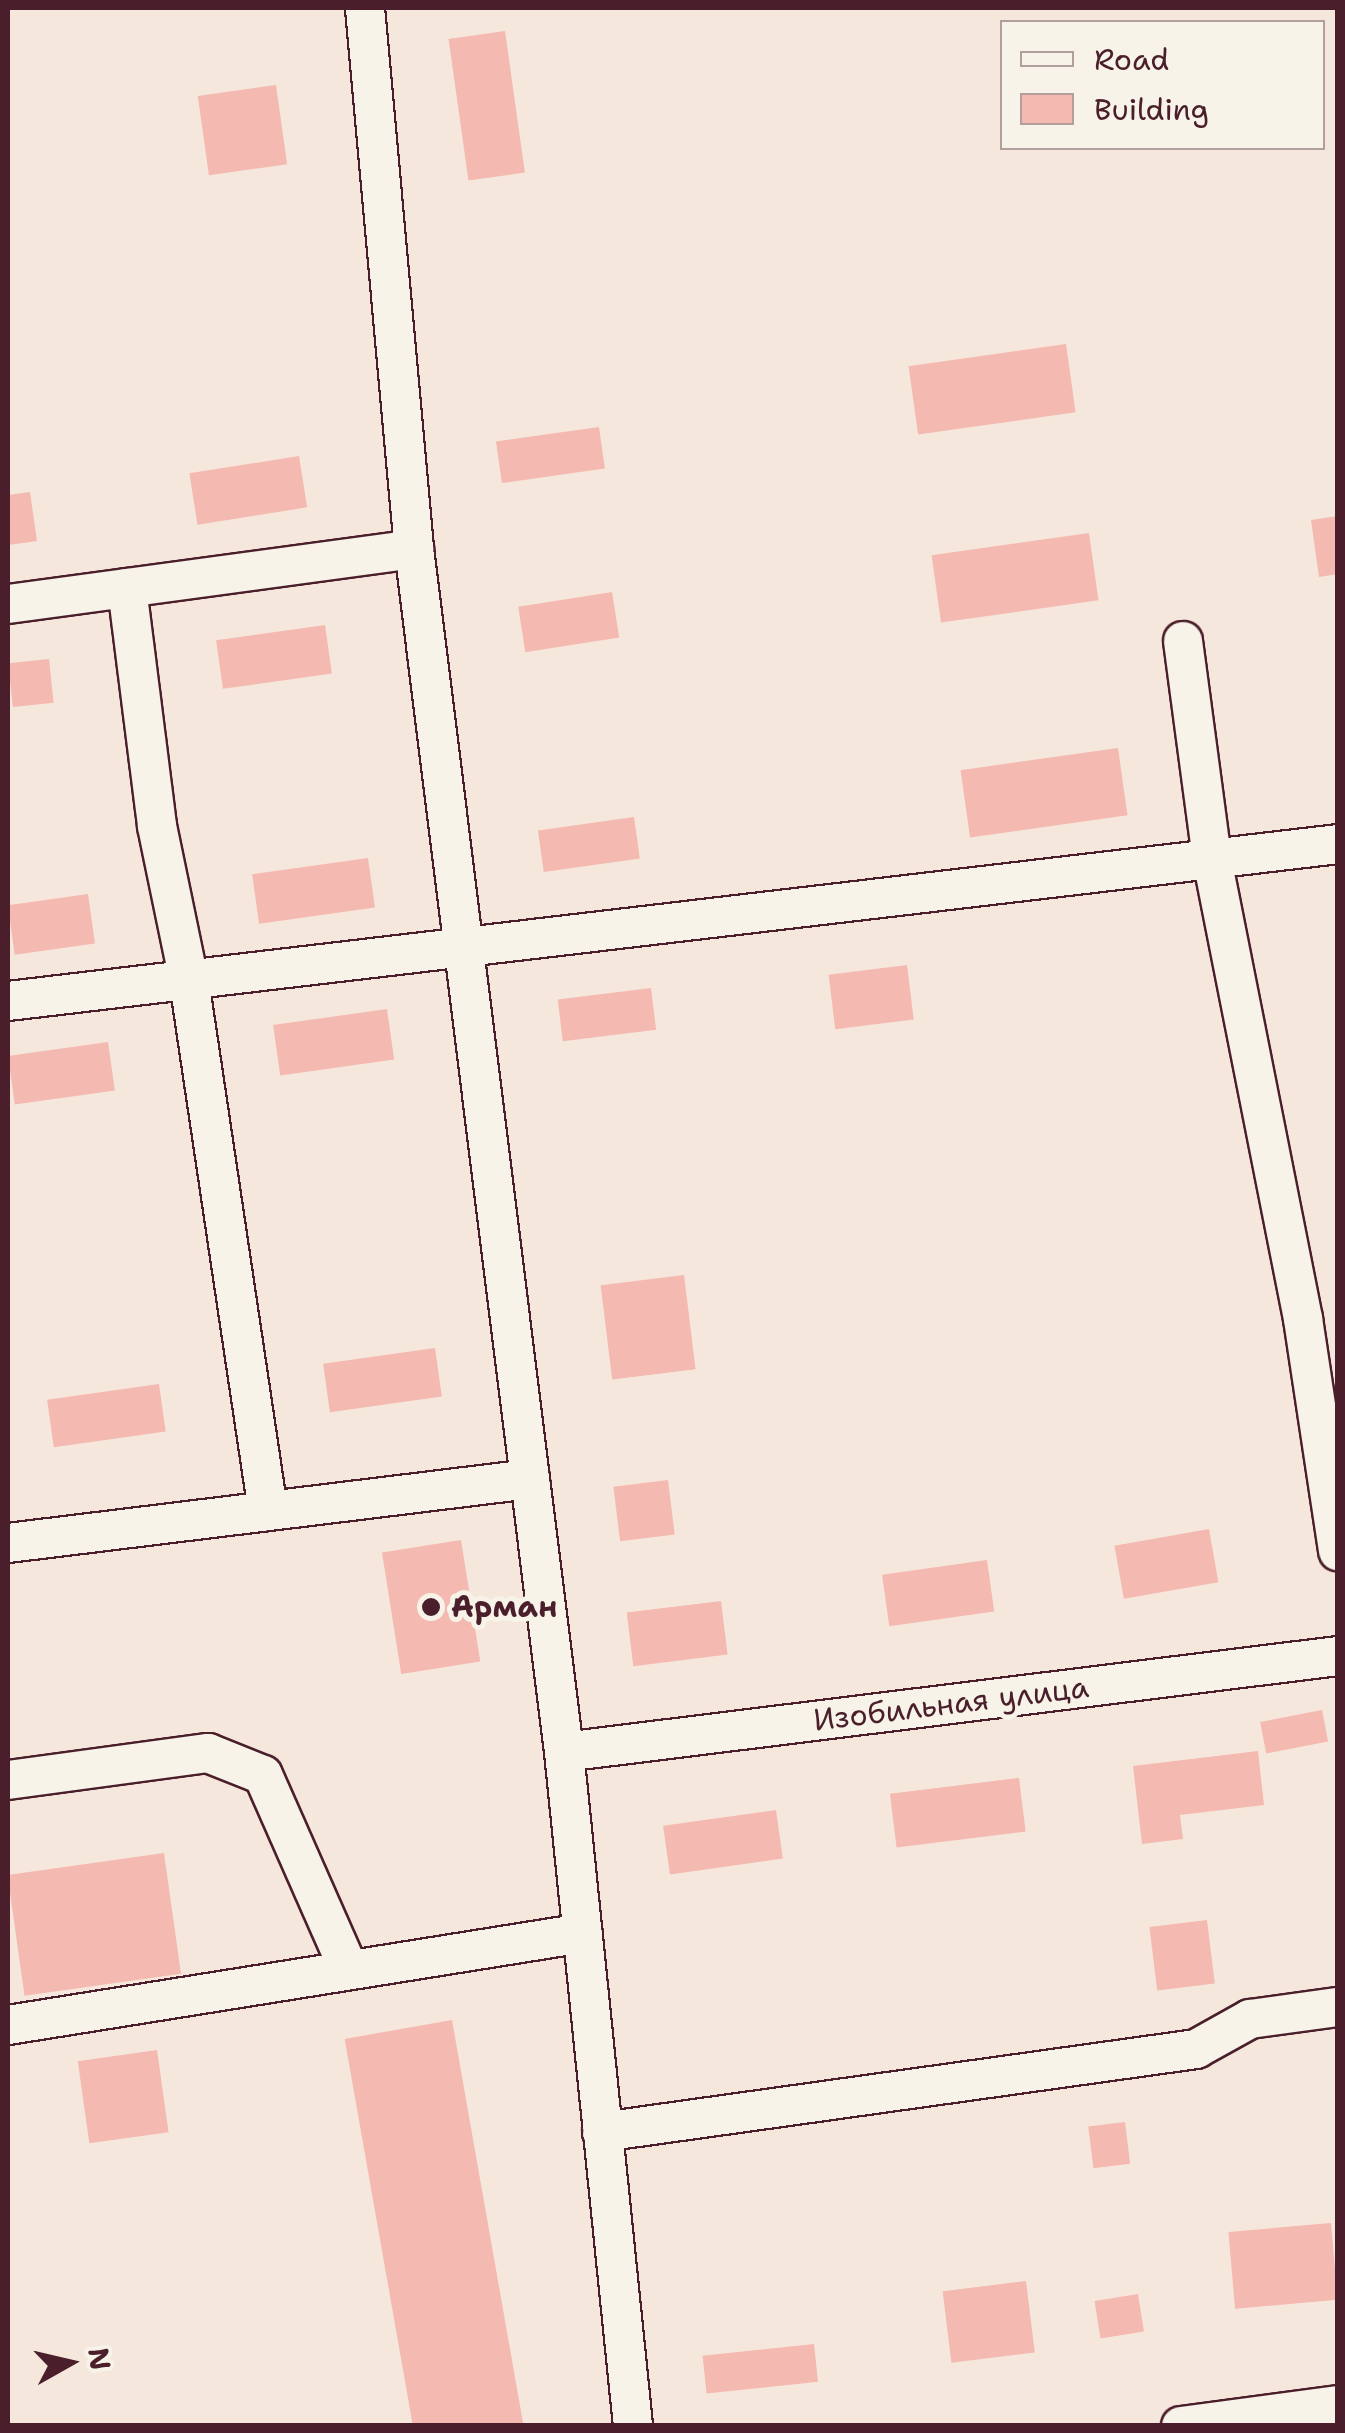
<!DOCTYPE html>
<meta charset="utf-8">
<style>
body{margin:0}
#map{position:relative;width:1345px;height:2433px;overflow:hidden;background:#f6e7dd;font-family:"Shantell Sans",sans-serif}
div>[style]{position:absolute}
[style*='--x']{left:calc(var(--x)*1px);top:calc(var(--y)*1px);width:calc(var(--w)*1px);rotate:calc(var(--a)*1deg)}
.building>*{inset:0;background:#f4b9b0;transform-origin:0 0}
.roads{filter:drop-shadow(2px 0 #4a1f2b) drop-shadow(-2px 0 #4a1f2b) drop-shadow(0 2px #4a1f2b) drop-shadow(0 -2px #4a1f2b)}
.minor>*{height:38px;margin:-19px;padding:0 19px;transform-origin:19px;border-radius:19px;background:#f7f3e8}
.dots>*{width:28px;height:28px;translate:-50% -50%;box-sizing:border-box;border:5px solid #f7f3e8;border-radius:50%}
span{translate:-50% -50%;white-space:nowrap;text-align:center;line-height:1.15;-webkit-text-stroke:10px #f7f3e8;paint-order:stroke}
.poi-label{font-size:30px;color:#4a1f2b;font-weight:700}
.left{translate:0 -50%;text-align:left}
.street-label{font-size:30px;color:#4a1f2b}
.frame{position:absolute;inset:0;border:10px solid #4a1f2b;pointer-events:none}
.legend{position:absolute;left:1000px;top:20px;width:325px;height:130px;box-sizing:border-box;background:#f7f3e8;border:2px solid #b29e9c;margin:0;padding:12px 18px;list-style:none;font-size:30px;color:#4a1f2b}
.legend li{display:flex;align-items:center;gap:20px;height:50px}
.legend b{width:50px;border:2px solid #b29e9c}
.north{position:absolute;left:20px;top:2313px;width:100px;height:100px;-webkit-text-stroke:8px #f7f3e8;paint-order:stroke;rotate:82deg;font-size:28px;font-weight:700;line-height:40px;text-align:center;color:#4a1f2b}
.north::after{content:'';display:block;margin:auto;width:35px;height:45px;background:#4a1f2b;clip-path:polygon(50% 0,100% 100%,50% 72%,0 100%)}
</style>
<div id="map">
<div class="building">
<i style="left:505px;top:31px;width:143px;height:57px;rotate:82deg"></i>
<i style="left:276px;top:85px;width:80px;height:79px;rotate:82deg"></i>
<i style="left:1066px;top:344px;width:69px;height:159px;rotate:82deg"></i>
<i style="left:599px;top:427px;width:42px;height:104px;rotate:82deg"></i>
<i style="left:299px;top:456px;width:52px;height:111px;rotate:81deg"></i>
<i style="clip-path:polygon(30px 492px,37px 541px,8px 545px,8px 495px)"></i>
<i style="clip-path:polygon(1338px 516px,1338px 574px,1319px 577px,1311px 520px)"></i>
<i style="left:1089px;top:533px;width:68px;height:159px;rotate:82deg"></i>
<i style="left:612px;top:592px;width:46px;height:95px;rotate:81deg"></i>
<i style="left:325px;top:625px;width:49px;height:110px;rotate:82deg"></i>
<i style="left:49px;top:659px;width:44px;height:41px;rotate:84deg"></i>
<i style="left:1118px;top:748px;width:68px;height:159px;rotate:82deg"></i>
<i style="left:634px;top:817px;width:42px;height:97px;rotate:82deg"></i>
<i style="left:368px;top:858px;width:50px;height:117px;rotate:82deg"></i>
<i style="left:88px;top:894px;width:50px;height:81px;rotate:82deg"></i>
<i style="left:907px;top:965px;width:55px;height:79px;rotate:83deg"></i>
<i style="left:651px;top:988px;width:42px;height:94px;rotate:83deg"></i>
<i style="left:387px;top:1009px;width:51px;height:115px;rotate:82deg"></i>
<i style="left:108px;top:1042px;width:49px;height:101px;rotate:82deg"></i>
<i style="left:684px;top:1275px;width:95px;height:84px;rotate:83deg"></i>
<i style="left:435px;top:1348px;width:49px;height:113px;rotate:82deg"></i>
<i style="left:159px;top:1384px;width:48px;height:113px;rotate:82deg"></i>
<i style="left:668px;top:1480px;width:55px;height:55px;rotate:83deg"></i>
<i style="left:1209px;top:1529px;width:54px;height:96px;rotate:80deg"></i>
<i style="left:461px;top:1540px;width:123px;height:80px;rotate:81deg"></i>
<i style="left:987px;top:1560px;width:52px;height:106px;rotate:82deg"></i>
<i style="left:721px;top:1601px;width:54px;height:95px;rotate:83deg"></i>
<i style="left:1322px;top:1710px;width:32px;height:63px;rotate:79deg"></i>
<i style="clip-path:polygon(1258px 1751px,1264px 1805px,1180px 1815px,1183px 1839px,1142px 1844px,1133px 1766px)"></i>
<i style="left:1019px;top:1778px;width:54px;height:130px;rotate:83deg"></i>
<i style="left:776px;top:1810px;width:49px;height:114px;rotate:82deg"></i>
<i style="left:164px;top:1853px;width:122px;height:158px;rotate:82deg"></i>
<i style="left:1207px;top:1920px;width:64px;height:58px;rotate:83deg"></i>
<i style="left:452px;top:2020px;width:412px;height:109px;rotate:80deg"></i>
<i style="left:157px;top:2050px;width:83px;height:80px;rotate:82deg"></i>
<i style="left:1125px;top:2122px;width:42px;height:37px;rotate:83deg"></i>
<i style="left:1331px;top:2223px;width:77px;height:103px;rotate:85deg"></i>
<i style="left:1026px;top:2281px;width:72px;height:84px;rotate:83deg"></i>
<i style="left:1138px;top:2294px;width:38px;height:44px;rotate:81deg"></i>
<i style="left:814px;top:2344px;width:38px;height:112px;rotate:84deg"></i>
</div>
<div class="roads">
<div class="minor">
<i style="--x:365;--y:8;--w:543;--a:84.82"></i>
<i style="--x:414;--y:549;--w:1212;--a:82.89"></i>
<i style="--x:564;--y:1752;--w:678;--a:84.15"></i>
<i style="--x:127;--y:588;--w:240;--a:82.8"></i>
<i style="--x:157;--y:826;--w:158;--a:78.3"></i>
<i style="--x:189;--y:981;--w:536;--a:81.52"></i>
<i style="--x:8;--y:604;--w:410;--a:-7.7"></i>
<i style="--x:1183;--y:641;--w:220;--a:82.4"></i>
<i style="--x:1212;--y:859;--w:469;--a:78.8"></i>
<i style="--x:1303;--y:1319;--w:235;--a:81.4"></i>
<i style="--x:8;--y:1001;--w:1339;--a:-6.73"></i>
<i style="--x:8;--y:1543;--w:526;--a:-6.99"></i>
<i style="--x:564;--y:1752;--w:780;--a:-7.07"></i>
<i style="--x:8;--y:1780;--w:202;--a:-7.7"></i>
<i style="--x:208;--y:1753;--w:59;--a:21.8"></i>
<i style="--x:263;--y:1775;--w:213;--a:66.2"></i>
<i style="--x:8;--y:2025;--w:582;--a:-9.09"></i>
<i style="--x:602;--y:2132;--w:600;--a:-7.95"></i>
<i style="--x:1196;--y:2049;--w:62;--a:-29.1"></i>
<i style="--x:1250;--y:2019;--w:89;--a:-7.8"></i>
<i style="--x:1181;--y:2426;--w:158;--a:-7.6"></i>
</div>
</div>
<div class="dots">
<i style="left:431px;top:1607px;background:#4a1f2b"></i>
</div>
<div class="poi-label">
<span class="left" style="left:451px;top:1607px">Арман</span>
</div>
<div class="street-label">
<span style="left:951px;top:1704px;rotate:-7deg">Изобильная улица</span>
</div>
<div class="frame"></div>
<ul class="legend">
<li><b style="height:12px;background:#f7f3e8"></b>Road</li>
<li><b style="height:28px;background:#f4b9b0"></b>Building</li>
</ul>
<div class="north">N</div>
</div>
